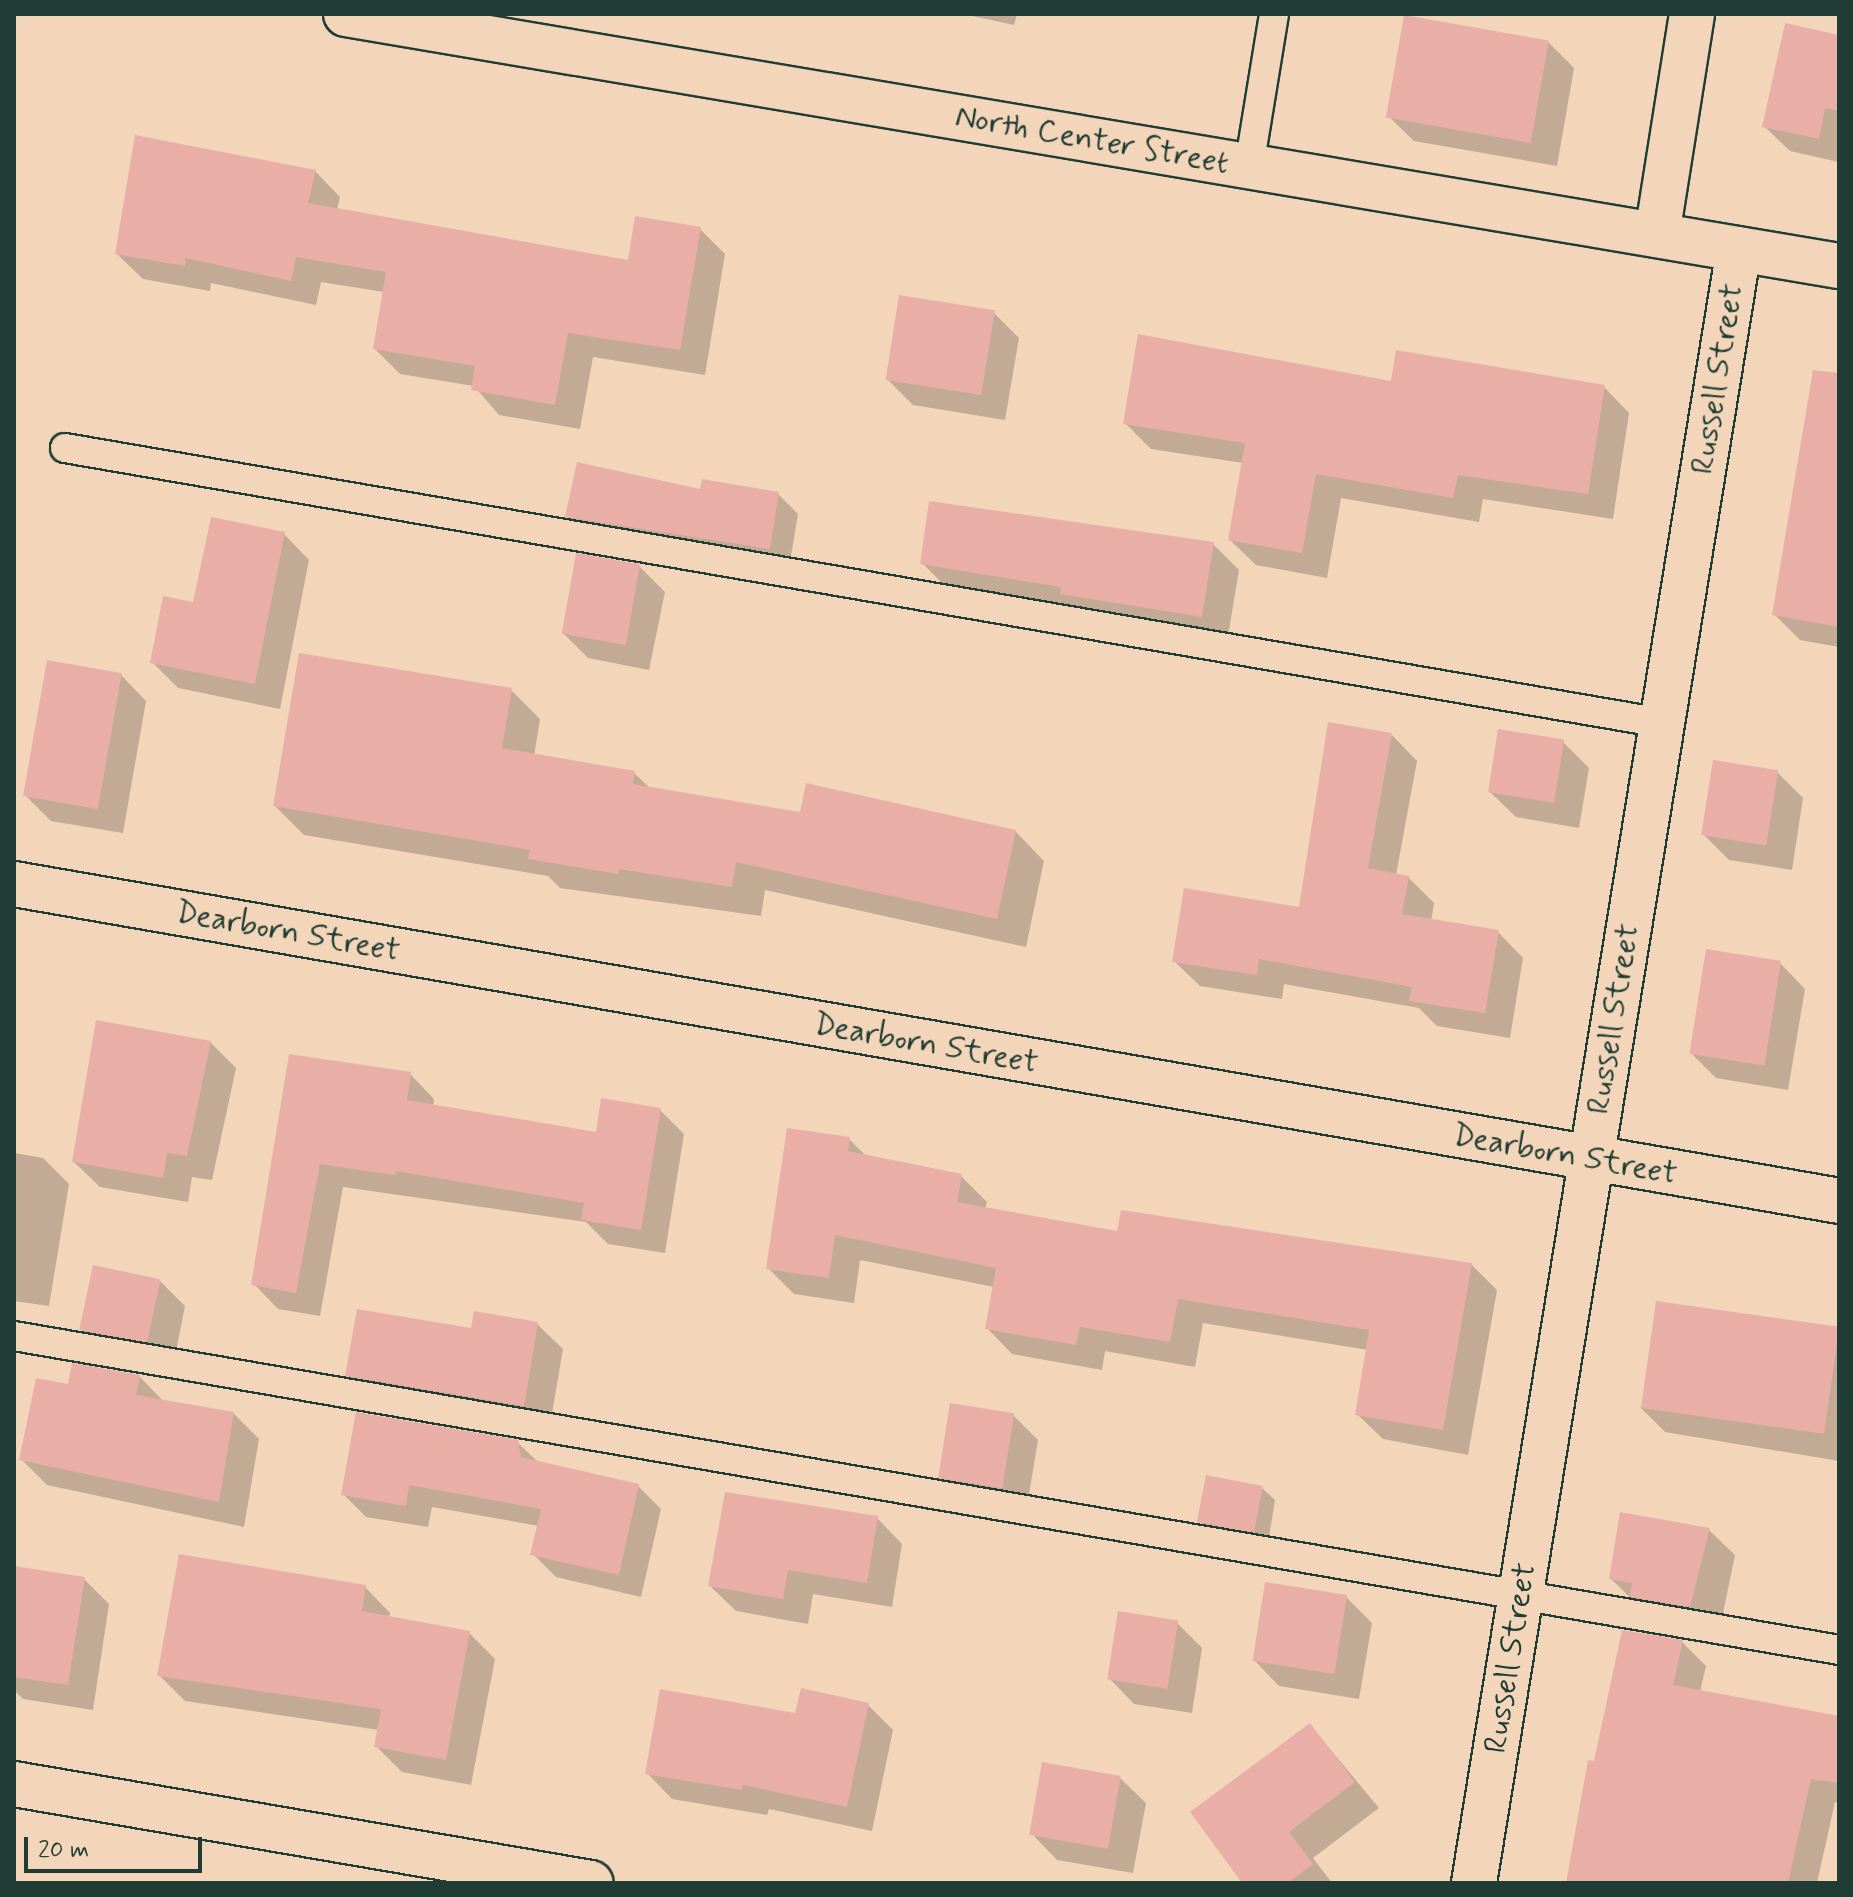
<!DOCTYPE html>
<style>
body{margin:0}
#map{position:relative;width:1853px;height:1897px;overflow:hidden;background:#f3d5b9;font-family:Mynerve,sans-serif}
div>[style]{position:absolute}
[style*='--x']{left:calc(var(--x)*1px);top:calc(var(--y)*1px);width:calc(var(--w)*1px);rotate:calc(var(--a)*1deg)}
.shadow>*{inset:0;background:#0003}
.building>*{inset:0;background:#e9afa7;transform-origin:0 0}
.roads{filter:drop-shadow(2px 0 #1f3d34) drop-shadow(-2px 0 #1f3d34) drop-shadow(0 2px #1f3d34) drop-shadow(0 -2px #1f3d34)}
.service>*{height:28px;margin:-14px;padding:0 14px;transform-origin:14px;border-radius:14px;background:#f3d5b9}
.minor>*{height:44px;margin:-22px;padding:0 22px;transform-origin:22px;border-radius:22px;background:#f3d5b9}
span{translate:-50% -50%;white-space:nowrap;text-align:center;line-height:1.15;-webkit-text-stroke:8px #f3d5b9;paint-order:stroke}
.street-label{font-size:32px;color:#1f3d34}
.frame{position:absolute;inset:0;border:16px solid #1f3d34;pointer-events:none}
.scale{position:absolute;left:24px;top:1837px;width:178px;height:36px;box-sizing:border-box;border:4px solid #1f3d34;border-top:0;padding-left:10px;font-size:24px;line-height:28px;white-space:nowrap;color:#1f3d34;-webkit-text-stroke:6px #f3d5b9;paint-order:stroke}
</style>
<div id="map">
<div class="shadow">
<i style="clip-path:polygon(963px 14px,1017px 14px,1014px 25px)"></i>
<i style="clip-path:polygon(1839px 39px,1839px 162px,1790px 151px,1764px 126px)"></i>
<i style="clip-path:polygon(1548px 42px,1574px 68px,1557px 166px,1414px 141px,1388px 116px)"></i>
<i style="clip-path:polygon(315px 171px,340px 197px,337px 210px,629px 262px,700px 229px,725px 254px,705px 375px,593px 357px,580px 429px,499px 415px,474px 386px,400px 374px,375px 349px,384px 292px,321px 282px,316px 305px,211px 283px,210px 291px,143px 279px,117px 254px)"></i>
<i style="clip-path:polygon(994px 313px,1019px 338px,1005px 420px,913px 405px,887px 379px)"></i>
<i style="clip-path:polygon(1393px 383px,1604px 387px,1629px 413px,1613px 519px,1483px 499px,1479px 522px,1341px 498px,1327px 578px,1256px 565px,1230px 540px,1243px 463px,1151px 449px,1125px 423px)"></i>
<i style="clip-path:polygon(1839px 453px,1839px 647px,1800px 640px,1774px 614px)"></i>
<i style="clip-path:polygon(702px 492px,778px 494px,798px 514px,789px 568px,587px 536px,567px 516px)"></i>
<i style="clip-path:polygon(284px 534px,309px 560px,280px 709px,178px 688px,152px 662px,195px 604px)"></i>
<i style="clip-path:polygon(1213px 544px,1239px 570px,1227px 642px,948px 589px,922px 563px)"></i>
<i style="clip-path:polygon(639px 566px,665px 592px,649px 670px,588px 658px,562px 632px)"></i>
<i style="clip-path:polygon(121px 675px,146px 701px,123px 833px,51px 821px,25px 795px)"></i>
<i style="clip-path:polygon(511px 690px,540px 719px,534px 756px,634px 773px,651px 789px,801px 814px,1015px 831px,1044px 861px,1026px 947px,765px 890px,761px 916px,560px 888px,548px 876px,304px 835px,275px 806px)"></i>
<i style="clip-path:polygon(1392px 735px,1417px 761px,1396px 875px,1408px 877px,1434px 903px,1431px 921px,1498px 932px,1523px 958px,1510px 1038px,1437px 1026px,1419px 1008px,1284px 984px,1282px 999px,1200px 986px,1174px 961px,1301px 910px)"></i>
<i style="clip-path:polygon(1563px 742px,1589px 768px,1579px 828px,1516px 817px,1490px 792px)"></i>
<i style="clip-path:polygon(1777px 772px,1803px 798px,1792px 870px,1729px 860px,1703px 834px)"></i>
<i style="clip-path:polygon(1780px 963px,1805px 989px,1788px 1090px,1716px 1078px,1690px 1052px)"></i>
<i style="clip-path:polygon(210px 1042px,236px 1068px,212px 1180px,192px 1177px,188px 1202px,100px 1187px,74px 1162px)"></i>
<i style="clip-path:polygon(291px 1056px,410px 1074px,434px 1099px,433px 1107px,597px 1134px,660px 1110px,684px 1134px,665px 1253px,608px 1244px,586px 1222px,343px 1187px,320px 1316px,278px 1309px,254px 1284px)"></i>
<i style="clip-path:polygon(849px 1139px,867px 1157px,961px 1176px,987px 1202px,985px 1209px,1119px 1233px,1472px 1265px,1497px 1290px,1468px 1455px,1383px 1439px,1357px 1414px,1368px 1350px,1203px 1323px,1195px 1367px,1105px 1351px,1102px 1370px,1012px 1354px,987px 1328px,994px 1287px,860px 1260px,854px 1303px,794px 1294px,768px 1268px)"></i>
<i style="clip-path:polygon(14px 1153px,43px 1158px,69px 1184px,49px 1306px,14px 1301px)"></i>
<i style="clip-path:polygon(160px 1281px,185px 1306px,173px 1366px,107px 1355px,81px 1329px)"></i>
<i style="clip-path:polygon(537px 1324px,563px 1349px,549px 1431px,373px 1401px,347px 1375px,473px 1331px)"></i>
<i style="clip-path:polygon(1839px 1330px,1839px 1461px,1665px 1432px,1640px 1407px)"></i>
<i style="clip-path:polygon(140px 1377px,164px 1402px,233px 1413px,259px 1439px,244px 1527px,47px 1485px,22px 1460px,69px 1387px)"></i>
<i style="clip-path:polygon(1013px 1415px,1038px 1440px,1026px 1513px,965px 1502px,940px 1477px)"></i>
<i style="clip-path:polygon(517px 1442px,539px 1463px,638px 1486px,661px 1509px,641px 1597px,556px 1577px,533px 1554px,539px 1526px,432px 1507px,428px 1527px,366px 1517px,343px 1494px)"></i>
<i style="clip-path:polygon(1262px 1488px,1275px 1500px,1268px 1544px,1212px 1534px,1200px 1522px)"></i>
<i style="clip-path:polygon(877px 1518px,902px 1544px,892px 1607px,813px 1594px,808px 1624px,736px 1611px,710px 1586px)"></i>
<i style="clip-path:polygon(1709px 1530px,1735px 1555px,1722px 1618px,1637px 1604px,1611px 1579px)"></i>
<i style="clip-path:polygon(14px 1568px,84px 1579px,109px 1604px,93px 1710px,23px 1699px,14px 1690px)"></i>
<i style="clip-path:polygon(365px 1587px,390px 1613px,389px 1618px,469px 1633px,495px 1659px,471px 1785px,402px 1772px,376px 1746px,379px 1730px,185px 1701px,159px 1675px)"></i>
<i style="clip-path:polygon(1346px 1597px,1372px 1623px,1359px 1699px,1279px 1686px,1254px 1660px)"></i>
<i style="clip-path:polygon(1177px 1623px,1202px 1648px,1192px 1713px,1134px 1704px,1109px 1678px)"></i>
<i style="clip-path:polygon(1682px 1642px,1706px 1666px,1700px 1692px,1839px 1718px,1839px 1803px,1835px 1802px,1817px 1883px,1568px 1883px,1595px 1763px)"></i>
<i style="clip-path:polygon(868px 1705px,893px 1730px,872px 1831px,769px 1809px,767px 1815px,672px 1799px,647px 1773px,797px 1715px)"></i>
<i style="clip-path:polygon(1310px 1725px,1379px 1808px,1313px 1858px,1332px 1883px,1245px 1883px)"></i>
<i style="clip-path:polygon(1120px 1778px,1146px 1803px,1133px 1873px,1057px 1860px,1032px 1834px)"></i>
</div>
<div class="building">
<i style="left:1404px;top:15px;width:147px;height:104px;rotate:10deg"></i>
<i style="clip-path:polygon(1785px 23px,1839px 35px,1839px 111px,1825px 108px,1819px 139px,1762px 127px)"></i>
<i style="clip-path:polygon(135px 135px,316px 170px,308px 203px,628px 260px,635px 216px,701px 227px,680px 350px,568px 333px,555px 405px,471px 390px,475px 366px,373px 349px,386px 272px,296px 257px,291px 281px,186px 258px,185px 266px,115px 254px)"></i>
<i style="left:899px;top:295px;width:97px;height:86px;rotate:9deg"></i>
<i style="clip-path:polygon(1138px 334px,1391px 381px,1396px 350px,1605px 385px,1588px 494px,1458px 475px,1453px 498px,1316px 474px,1302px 553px,1228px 540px,1245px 443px,1123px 424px)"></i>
<i style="clip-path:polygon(1813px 370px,1839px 373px,1839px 627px,1772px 615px)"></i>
<i style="clip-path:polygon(577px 462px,700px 489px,702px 479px,779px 492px,770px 549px,565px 517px)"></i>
<i style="clip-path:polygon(929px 501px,1214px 542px,1202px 617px,1060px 594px,1061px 587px,920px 564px)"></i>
<i style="clip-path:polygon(211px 517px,285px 532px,255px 684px,150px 663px,163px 596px,193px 602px)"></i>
<i style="left:576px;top:553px;width:65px;height:82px;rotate:10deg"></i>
<i style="clip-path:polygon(299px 653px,512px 688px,502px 748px,635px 771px,633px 784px,800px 812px,806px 783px,1016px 830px,997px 919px,736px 862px,732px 887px,619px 869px,618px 874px,528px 859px,530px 850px,273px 806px)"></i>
<i style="left:47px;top:660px;width:76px;height:138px;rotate:10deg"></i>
<i style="clip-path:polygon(1328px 722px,1392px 733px,1368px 868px,1409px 876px,1402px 914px,1499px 930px,1485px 1013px,1409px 1001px,1412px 987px,1259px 959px,1257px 975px,1172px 962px,1184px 888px,1299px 907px)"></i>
<i style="left:1498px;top:729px;width:67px;height:64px;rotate:9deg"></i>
<i style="left:1713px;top:760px;width:66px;height:76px;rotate:9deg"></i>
<i style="left:1706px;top:949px;width:76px;height:106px;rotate:9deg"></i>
<i style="clip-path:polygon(96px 1020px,211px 1041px,187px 1156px,167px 1153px,163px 1178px,72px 1162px)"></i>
<i style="clip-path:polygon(289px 1054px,411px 1072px,407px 1100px,596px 1132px,601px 1098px,661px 1108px,641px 1230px,581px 1220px,584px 1203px,396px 1171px,395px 1175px,320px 1164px,296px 1293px,251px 1285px)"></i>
<i style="clip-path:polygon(787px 1128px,850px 1137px,848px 1151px,962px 1174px,957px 1202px,1117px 1231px,1121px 1210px,1472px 1263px,1443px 1430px,1355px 1415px,1369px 1330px,1178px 1299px,1170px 1342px,1080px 1327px,1076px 1345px,985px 1329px,996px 1268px,835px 1235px,829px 1278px,766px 1269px)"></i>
<i style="left:93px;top:1265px;width:69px;height:66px;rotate:12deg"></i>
<i style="left:1656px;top:1301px;width:185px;height:108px;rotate:8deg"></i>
<i style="clip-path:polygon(357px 1309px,471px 1328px,474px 1311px,538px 1322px,524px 1406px,345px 1376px)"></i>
<i style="clip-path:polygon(72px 1363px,140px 1375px,136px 1395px,234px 1412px,219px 1502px,19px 1460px,36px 1378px,68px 1384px)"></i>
<i style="left:950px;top:1403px;width:65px;height:76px;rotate:9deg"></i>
<i style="clip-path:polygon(356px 1412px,518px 1440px,521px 1457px,639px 1484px,619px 1575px,530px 1555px,541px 1509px,409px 1485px,406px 1506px,341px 1495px)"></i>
<i style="left:1206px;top:1475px;width:58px;height:48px;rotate:11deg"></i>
<i style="clip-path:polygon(725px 1492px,878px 1516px,867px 1583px,788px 1570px,783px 1599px,708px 1586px)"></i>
<i style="clip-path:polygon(1620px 1512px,1710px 1528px,1690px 1607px,1629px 1597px,1632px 1583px,1609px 1579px)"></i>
<i style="clip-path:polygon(179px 1554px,366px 1585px,362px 1611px,470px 1631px,446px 1760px,374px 1747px,381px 1709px,157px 1676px)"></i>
<i style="clip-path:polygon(14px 1566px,85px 1577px,68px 1685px,14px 1677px)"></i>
<i style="left:1265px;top:1582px;width:83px;height:80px;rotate:9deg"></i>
<i style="left:1118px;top:1611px;width:61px;height:69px;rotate:9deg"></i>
<i style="clip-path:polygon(1622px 1630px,1683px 1640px,1673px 1685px,1839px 1716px,1839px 1783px,1811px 1779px,1788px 1883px,1566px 1883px,1588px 1760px,1594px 1761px)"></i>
<i style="clip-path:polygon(801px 1688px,869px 1703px,847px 1807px,743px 1785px,742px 1790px,645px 1774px,660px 1689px,795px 1713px)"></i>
<i style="clip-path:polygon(1310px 1723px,1355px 1782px,1289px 1832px,1313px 1864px,1288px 1883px,1242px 1883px,1190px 1812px)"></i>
<i style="left:1042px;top:1762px;width:80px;height:74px;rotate:10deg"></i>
</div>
<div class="roads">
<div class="service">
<i style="--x:1249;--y:167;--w:155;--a:-80.7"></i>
<i style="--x:65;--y:448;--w:1621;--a:9.77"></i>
<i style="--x:14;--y:1336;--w:1852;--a:9.76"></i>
</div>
<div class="minor">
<i style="--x:346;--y:14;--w:1514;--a:9.58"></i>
<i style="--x:1657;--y:235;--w:224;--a:-81"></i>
<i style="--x:14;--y:884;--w:1852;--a:9.85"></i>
<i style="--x:14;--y:1784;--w:585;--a:9.74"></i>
<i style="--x:1474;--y:1883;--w:1655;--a:-80.79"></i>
</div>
</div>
<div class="street-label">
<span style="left:1092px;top:140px;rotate:10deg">North Center Street</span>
<span style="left:1718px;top:379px;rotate:-81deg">Russell Street</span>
<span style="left:288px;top:932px;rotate:10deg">Dearborn Street</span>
<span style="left:1614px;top:1019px;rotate:-81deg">Russell Street</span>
<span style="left:926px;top:1044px;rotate:10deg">Dearborn Street</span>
<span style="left:1565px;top:1155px;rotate:10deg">Dearborn Street</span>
<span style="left:1511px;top:1658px;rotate:-81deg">Russell Street</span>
</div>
<div class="frame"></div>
<div class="scale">20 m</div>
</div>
